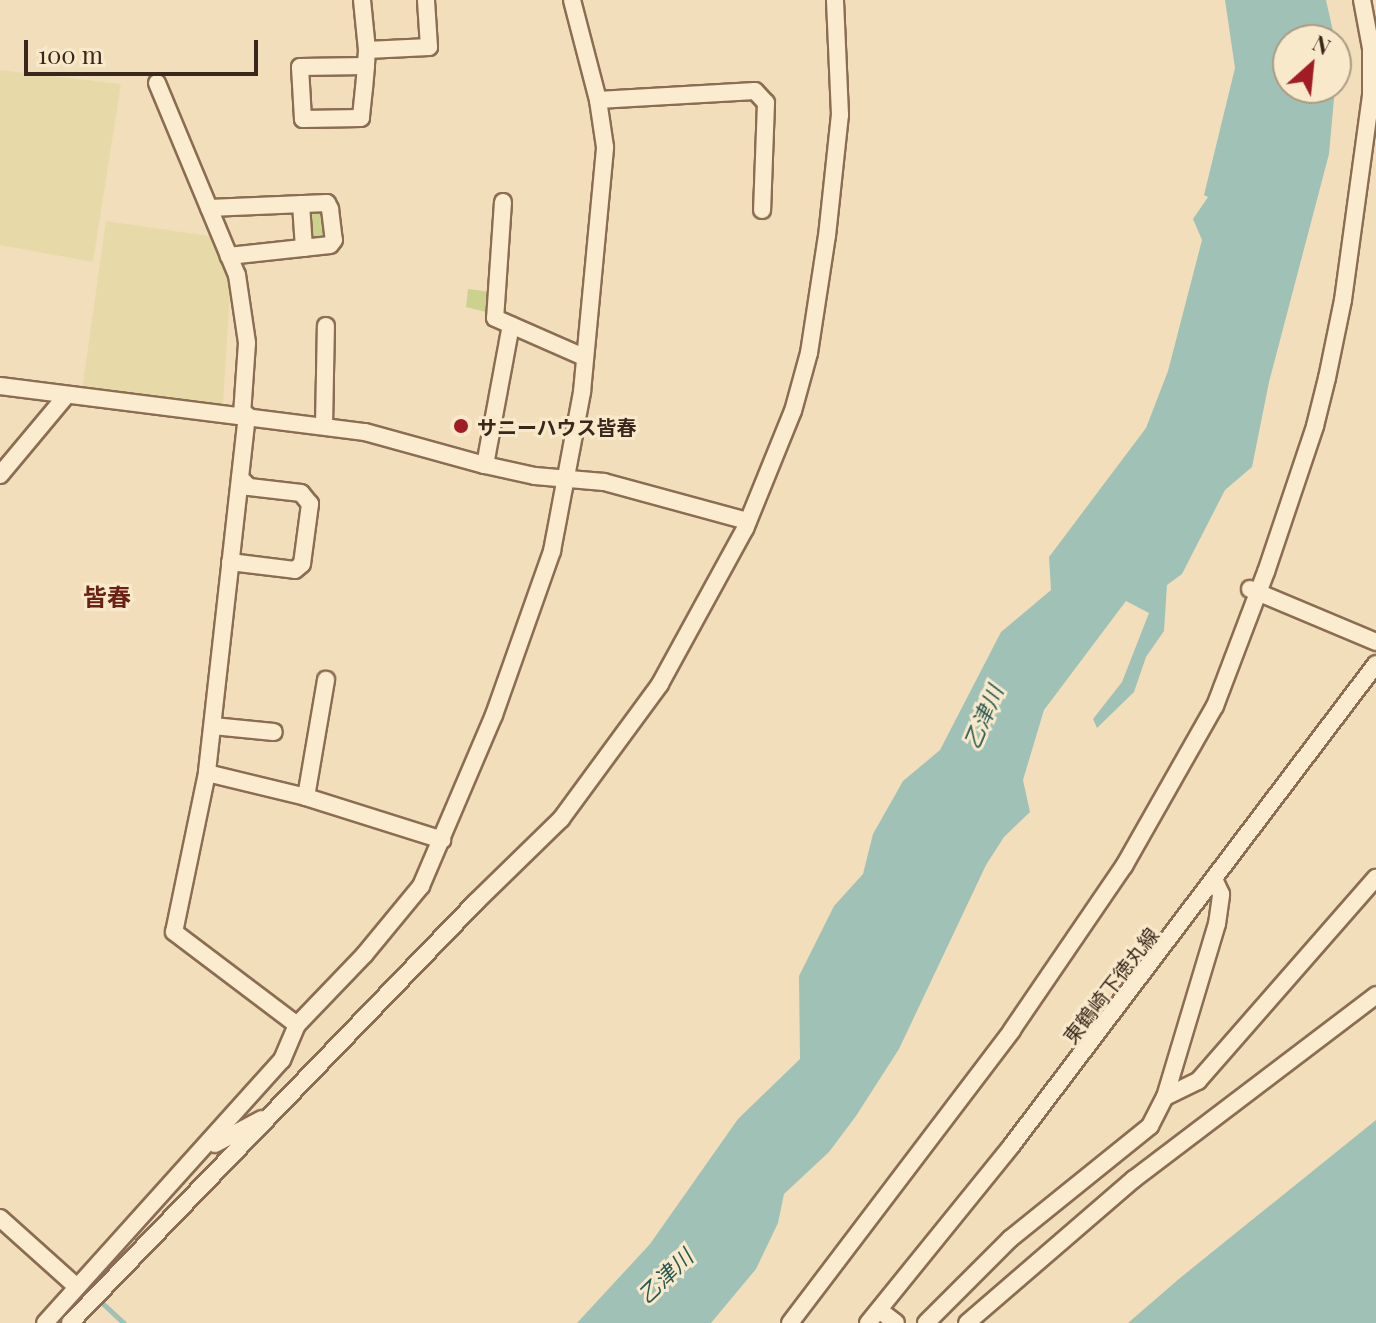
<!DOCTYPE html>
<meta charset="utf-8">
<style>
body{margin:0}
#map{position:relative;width:1376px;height:1323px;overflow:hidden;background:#f2debb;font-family:"Playfair Display","Noto Sans JP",serif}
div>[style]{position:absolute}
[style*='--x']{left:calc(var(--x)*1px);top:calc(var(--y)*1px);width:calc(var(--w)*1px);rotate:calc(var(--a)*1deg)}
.farmland>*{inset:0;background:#e8daa8}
.green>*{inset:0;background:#cdd18e}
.water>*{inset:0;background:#a0c2b6}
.stream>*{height:5px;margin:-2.5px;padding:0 2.5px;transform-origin:2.5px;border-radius:2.5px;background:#a0c2b6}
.roads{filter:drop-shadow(2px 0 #8b6d53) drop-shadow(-2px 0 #8b6d53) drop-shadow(0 2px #8b6d53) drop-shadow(0 -2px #8b6d53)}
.minor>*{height:16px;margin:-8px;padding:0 8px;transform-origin:8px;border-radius:8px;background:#fceccf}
.dots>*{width:22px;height:22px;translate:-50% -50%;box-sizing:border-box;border:4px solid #f9e9cb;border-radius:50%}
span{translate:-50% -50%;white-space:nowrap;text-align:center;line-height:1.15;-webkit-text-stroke:6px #f9e9cb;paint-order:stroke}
.poi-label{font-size:20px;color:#38271a;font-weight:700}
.left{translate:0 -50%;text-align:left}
.street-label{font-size:20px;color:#38271a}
.water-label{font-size:22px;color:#275a53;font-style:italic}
.quarter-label{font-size:24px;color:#692115;font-weight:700}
.north{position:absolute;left:1272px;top:24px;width:80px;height:80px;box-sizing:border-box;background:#f9e9cb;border:2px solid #ac9b84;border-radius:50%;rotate:27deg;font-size:22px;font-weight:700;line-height:32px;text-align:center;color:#38271a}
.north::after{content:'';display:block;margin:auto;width:28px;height:36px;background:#a01d26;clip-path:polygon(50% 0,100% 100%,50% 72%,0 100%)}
.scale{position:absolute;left:24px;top:40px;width:234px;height:36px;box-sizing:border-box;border:4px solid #38271a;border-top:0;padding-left:10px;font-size:24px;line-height:28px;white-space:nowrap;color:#38271a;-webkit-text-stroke:6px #f9e9cb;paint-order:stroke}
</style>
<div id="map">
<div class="farmland">
<i style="clip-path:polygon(0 70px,121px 84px,93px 262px,0 245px)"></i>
<i style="clip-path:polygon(106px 221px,216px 237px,231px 275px,223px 404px,82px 390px)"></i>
</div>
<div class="green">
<i style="clip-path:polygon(310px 208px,325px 211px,329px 239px,312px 242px,307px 238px)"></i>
<i style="clip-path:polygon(468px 289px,491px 292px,490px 313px,466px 307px)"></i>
</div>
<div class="water">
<i style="clip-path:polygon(1225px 0,1326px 0,1335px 40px,1288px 40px,1288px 88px,1335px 88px,1329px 154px,1269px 382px,1252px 467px,1225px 490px,1182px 574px,1167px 585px,1164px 631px,1146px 657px,1134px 692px,1097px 728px,1093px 719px,1122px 682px,1149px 613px,1126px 601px,1044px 710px,1023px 780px,1030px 812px,1004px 837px,986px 865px,899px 1049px,856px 1116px,829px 1152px,784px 1194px,778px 1223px,756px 1269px,711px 1323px,577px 1323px,650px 1244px,738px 1119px,800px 1059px,799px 976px,834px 906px,863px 874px,873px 834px,903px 781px,940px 750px,1001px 632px,1051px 590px,1049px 557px,1146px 428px,1168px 371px,1202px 240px,1193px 219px,1208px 197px,1204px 195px,1235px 68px)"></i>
<i style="clip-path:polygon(1376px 1120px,1376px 1323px,1128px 1323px,1180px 1278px)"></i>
</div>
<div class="stream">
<i style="--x:99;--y:1300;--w:34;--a:43"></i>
</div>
<div class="roads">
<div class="minor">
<i style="--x:362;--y:0;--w:50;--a:84.3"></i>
<i style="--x:367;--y:50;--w:16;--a:94"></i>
<i style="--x:366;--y:66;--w:22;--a:95"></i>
<i style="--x:364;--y:88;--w:30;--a:96"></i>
<i style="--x:361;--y:118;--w:58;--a:179"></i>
<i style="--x:303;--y:119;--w:52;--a:-93.3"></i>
<i style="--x:300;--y:67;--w:66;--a:-0.9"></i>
<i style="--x:367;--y:50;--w:62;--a:-2.8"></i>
<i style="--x:429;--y:47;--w:47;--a:-93.7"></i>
<i style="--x:157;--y:83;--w:208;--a:67.4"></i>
<i style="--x:237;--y:275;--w:69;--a:81.6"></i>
<i style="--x:247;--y:343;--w:71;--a:94"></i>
<i style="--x:598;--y:100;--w:157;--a:-3.3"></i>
<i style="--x:755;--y:91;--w:16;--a:47"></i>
<i style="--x:766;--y:103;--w:107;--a:92.1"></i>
<i style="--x:503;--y:202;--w:116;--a:93.9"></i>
<i style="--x:495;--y:318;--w:97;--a:23.7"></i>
<i style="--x:301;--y:204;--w:44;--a:86.1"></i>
<i style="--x:209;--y:208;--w:118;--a:-2.4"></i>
<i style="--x:327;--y:203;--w:7;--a:63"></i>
<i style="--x:330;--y:209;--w:31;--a:83"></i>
<i style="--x:334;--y:240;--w:6;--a:129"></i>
<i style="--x:330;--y:245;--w:102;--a:173.8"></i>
<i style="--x:0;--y:386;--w:368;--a:7.2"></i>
<i style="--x:365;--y:432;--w:124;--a:15.4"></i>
<i style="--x:485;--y:465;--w:51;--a:12.4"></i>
<i style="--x:535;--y:476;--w:69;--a:5"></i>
<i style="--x:604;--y:482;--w:149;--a:15.2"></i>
<i style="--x:247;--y:415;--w:360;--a:96.4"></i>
<i style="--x:207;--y:773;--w:162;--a:101.7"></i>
<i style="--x:174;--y:932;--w:154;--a:37.1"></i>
<i style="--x:324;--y:426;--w:100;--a:-88.9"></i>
<i style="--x:485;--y:465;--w:142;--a:-79.5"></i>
<i style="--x:0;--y:475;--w:104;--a:-50.1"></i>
<i style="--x:230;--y:562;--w:65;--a:7"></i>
<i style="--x:295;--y:570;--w:9;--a:-41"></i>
<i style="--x:302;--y:564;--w:61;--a:-82.4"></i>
<i style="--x:310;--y:504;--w:14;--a:-129"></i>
<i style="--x:301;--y:493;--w:52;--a:-173.4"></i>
<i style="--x:249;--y:487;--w:13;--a:-135"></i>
<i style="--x:1250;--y:589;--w:137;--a:22.8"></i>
<i style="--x:213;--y:726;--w:61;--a:5.6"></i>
<i style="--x:207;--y:773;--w:102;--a:13.6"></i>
<i style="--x:306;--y:797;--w:143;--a:17.5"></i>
<i style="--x:306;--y:797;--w:119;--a:-80.3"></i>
<i style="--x:1165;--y:1097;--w:37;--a:-26"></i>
<i style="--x:1198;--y:1081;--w:270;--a:-48.8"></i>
<i style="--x:215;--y:1144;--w:53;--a:-28"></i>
<i style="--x:0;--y:1218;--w:103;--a:41.9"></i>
<i style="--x:879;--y:1310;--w:21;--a:37"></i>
<i style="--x:45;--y:1323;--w:354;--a:-48"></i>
<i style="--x:282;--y:1060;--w:38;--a:-67"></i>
<i style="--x:297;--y:1025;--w:98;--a:-46.2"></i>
<i style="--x:365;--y:954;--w:88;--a:-50.5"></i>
<i style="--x:421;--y:886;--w:186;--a:-66.9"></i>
<i style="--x:494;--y:715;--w:174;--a:-70.5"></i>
<i style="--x:552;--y:551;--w:162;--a:-79.3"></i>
<i style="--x:582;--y:392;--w:246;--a:-84.6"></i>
<i style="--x:605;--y:147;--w:48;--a:-98.5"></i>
<i style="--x:598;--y:100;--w:103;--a:-104.6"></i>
<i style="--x:70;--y:1323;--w:585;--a:-46.04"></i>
<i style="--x:476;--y:902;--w:119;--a:-44.3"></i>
<i style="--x:561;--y:819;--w:167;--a:-53.7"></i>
<i style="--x:660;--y:684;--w:177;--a:-61.3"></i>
<i style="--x:745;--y:529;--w:127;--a:-67.9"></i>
<i style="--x:793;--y:411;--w:60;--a:-74.6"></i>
<i style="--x:809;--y:353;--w:118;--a:-81.3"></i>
<i style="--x:827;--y:236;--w:122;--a:-83.9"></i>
<i style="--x:840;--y:115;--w:115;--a:-92.5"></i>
<i style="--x:790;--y:1323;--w:368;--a:-52.8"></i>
<i style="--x:1012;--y:1030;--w:199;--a:-55.7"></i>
<i style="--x:1124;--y:866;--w:184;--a:-60.4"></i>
<i style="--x:1215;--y:706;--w:143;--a:-69.2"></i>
<i style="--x:1266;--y:572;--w:154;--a:-71.4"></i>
<i style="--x:1315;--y:426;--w:49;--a:-76"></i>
<i style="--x:1327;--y:378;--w:80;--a:-78.4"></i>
<i style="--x:1343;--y:300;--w:206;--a:-82.2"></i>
<i style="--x:1371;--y:96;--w:48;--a:-90"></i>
<i style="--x:1371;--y:48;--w:49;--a:-100.6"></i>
<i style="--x:868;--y:1323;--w:229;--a:-51"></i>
<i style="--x:1012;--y:1145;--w:603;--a:-52.88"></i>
<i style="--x:926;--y:1323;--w:119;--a:-45"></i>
<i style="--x:1010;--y:1239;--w:180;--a:-38.9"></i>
<i style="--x:1150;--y:1126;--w:33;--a:-63"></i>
<i style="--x:1165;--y:1097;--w:181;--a:-73.3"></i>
<i style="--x:1217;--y:924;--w:30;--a:-82"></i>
<i style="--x:1221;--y:894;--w:14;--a:-115"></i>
<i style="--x:967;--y:1323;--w:221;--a:-40.8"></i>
<i style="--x:1134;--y:1179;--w:304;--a:-37.2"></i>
</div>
</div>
<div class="dots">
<i style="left:461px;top:426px;background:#a01d26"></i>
</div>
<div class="poi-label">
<span class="left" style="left:477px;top:426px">サニーハウス皆春</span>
</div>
<div class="street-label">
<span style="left:1110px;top:985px;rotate:-52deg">東鶴崎下徳丸線</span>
</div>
<div class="water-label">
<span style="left:983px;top:717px;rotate:-67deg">乙津川</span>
<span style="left:665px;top:1276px;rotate:-44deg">乙津川</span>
</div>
<div class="quarter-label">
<span style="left:107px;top:597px">皆春</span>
</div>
<div class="north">N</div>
<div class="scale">100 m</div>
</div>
